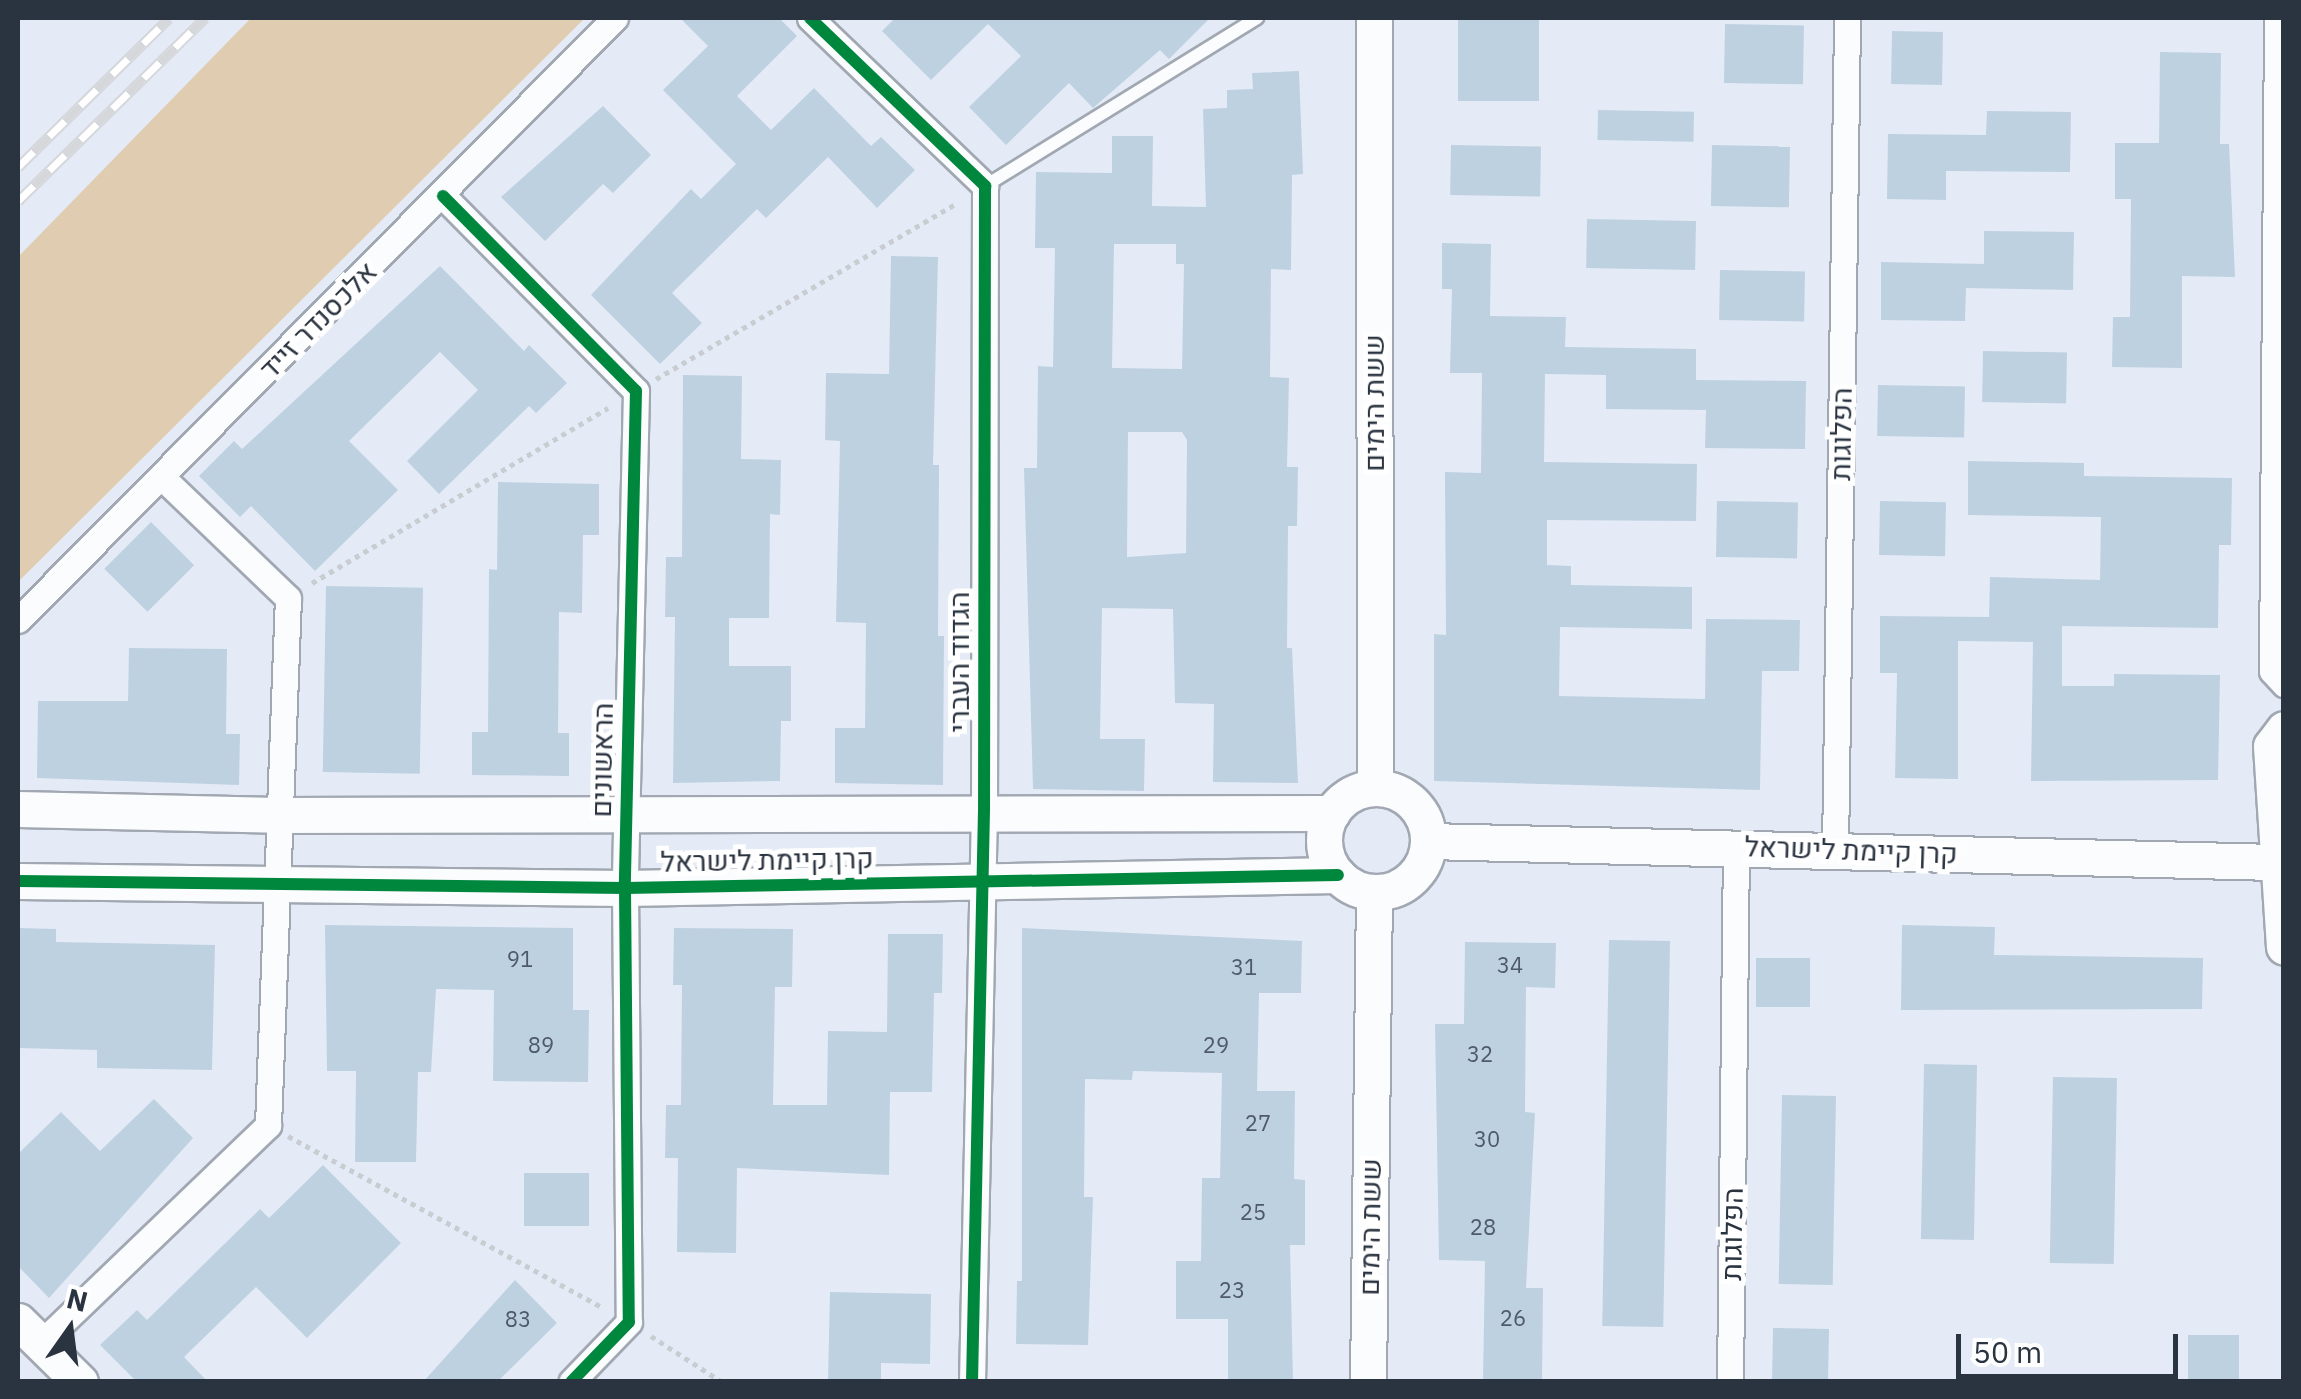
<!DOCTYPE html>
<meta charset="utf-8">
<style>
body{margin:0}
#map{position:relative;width:2301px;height:1399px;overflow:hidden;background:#e4ebf6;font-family:"IBM Plex Sans",Heebo,sans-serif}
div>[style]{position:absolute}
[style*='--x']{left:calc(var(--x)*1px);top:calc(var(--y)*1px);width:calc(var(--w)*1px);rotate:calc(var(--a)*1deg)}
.green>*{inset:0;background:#e0cdb1}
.building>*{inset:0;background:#bed1e1;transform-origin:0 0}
.path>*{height:5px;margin-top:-2.5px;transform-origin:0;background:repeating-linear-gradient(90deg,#c9cdd1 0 5px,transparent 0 10px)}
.roads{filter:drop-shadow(2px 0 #a1a8b2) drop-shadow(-2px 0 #a1a8b2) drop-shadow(0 2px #a1a8b2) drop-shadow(0 -2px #a1a8b2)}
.lane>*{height:12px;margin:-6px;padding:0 6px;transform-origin:6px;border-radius:6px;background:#fbfcfe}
.street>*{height:25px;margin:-12.5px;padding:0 12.5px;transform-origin:12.5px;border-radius:12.5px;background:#fbfcfe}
.secondary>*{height:35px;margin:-17.5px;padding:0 17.5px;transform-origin:17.5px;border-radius:17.5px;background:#fbfcfe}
.secondary>.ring{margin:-17.5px;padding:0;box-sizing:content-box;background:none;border:35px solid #fbfcfe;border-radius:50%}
.rail>*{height:11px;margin-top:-5.5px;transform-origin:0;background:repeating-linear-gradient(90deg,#fff 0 22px,#d6d7db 0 44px);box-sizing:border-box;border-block:2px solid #d6d7db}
.cycleway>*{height:12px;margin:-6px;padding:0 6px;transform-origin:6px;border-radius:6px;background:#00873e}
span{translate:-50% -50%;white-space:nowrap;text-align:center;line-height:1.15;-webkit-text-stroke:10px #fff;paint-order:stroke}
.number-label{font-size:22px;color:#4f5a68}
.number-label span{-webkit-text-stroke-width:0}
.street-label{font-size:28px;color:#2a3340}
.frame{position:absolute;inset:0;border:20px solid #2a3340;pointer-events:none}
.north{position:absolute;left:20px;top:1279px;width:100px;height:100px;-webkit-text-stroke:8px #fff;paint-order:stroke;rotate:14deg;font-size:28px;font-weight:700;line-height:40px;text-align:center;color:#2a3340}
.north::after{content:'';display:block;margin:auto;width:35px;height:45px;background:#2a3340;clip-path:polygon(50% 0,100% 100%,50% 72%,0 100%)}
.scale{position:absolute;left:1956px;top:1334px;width:222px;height:45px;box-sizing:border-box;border:5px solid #2a3340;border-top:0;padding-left:12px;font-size:30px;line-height:35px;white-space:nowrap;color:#2a3340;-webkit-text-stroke:8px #fff;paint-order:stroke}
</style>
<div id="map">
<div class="green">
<i style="clip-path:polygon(251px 18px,585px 18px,18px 582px,18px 257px)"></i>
</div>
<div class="building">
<i style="clip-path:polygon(680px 18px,779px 18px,797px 36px,737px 96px,771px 130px,814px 88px,871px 146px,881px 137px,915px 170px,877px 208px,828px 157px,766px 218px,757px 209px,672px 293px,702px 323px,660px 364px,591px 295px,691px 189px,701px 199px,736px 164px,663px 90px,708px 46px)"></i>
<i style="clip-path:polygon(895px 18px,1210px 18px,1169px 59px,1160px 50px,1093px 108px,1069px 83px,1006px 145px,969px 107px,1021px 56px,988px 24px,931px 80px,882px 31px)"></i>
<i style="left:1458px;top:18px;width:81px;height:83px"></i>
<i style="left:1725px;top:24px;width:79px;height:59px;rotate:1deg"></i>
<i style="left:1892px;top:31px;width:51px;height:53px;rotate:1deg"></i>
<i style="clip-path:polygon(2160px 52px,2221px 53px,2220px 144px,2229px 144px,2235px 277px,2182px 276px,2182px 368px,2112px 367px,2113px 317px,2130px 317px,2131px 199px,2115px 199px,2115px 143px,2159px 143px)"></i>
<i style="clip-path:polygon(evenodd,1299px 71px,1303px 174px,1292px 175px,1291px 270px,1271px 269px,1270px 377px,1289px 378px,1287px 467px,1298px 467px,1297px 526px,1288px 526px,1287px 648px,1292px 648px,1298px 783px,1213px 782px,1214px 704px,1175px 703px,1173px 609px,1102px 608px,1100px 739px,1145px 739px,1144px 791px,1033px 789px,1024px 468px,1037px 468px,1038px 366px,1053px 367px,1055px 248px,1035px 248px,1036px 172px,1112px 173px,1112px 136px,1153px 136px,1152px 206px,1206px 207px,1203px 109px,1227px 108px,1227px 90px,1253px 89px,1252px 73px,1299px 71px,1114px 244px,1176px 244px,1176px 264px,1184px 264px,1182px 369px,1112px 368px,1114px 244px,1299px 71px,1128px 432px,1182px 432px,1187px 440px,1186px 553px,1127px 557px,1128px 432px)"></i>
<i style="clip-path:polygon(603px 106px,651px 155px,613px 193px,603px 184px,545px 241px,501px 197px)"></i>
<i style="left:1598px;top:110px;width:96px;height:30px;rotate:1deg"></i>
<i style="clip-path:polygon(1987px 111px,2071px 112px,2070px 172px,1946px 171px,1946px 200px,1887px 199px,1888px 134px,1986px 135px)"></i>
<i style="left:1451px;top:145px;width:90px;height:50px;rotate:1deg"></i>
<i style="left:1712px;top:145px;width:78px;height:61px;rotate:1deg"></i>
<i style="left:1587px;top:219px;width:109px;height:49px;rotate:1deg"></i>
<i style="clip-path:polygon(1984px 231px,2074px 232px,2073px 290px,1966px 288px,1965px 321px,1881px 320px,1881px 262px,1984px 264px)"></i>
<i style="clip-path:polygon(1442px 243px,1491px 244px,1490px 316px,1566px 317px,1565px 347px,1696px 349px,1696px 380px,1806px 381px,1805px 449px,1705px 448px,1706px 410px,1606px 409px,1606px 375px,1545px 374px,1544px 462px,1697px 464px,1696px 521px,1547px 520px,1547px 565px,1571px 566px,1571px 585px,1692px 587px,1692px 629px,1560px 627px,1559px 696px,1705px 699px,1706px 619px,1800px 620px,1799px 671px,1762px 671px,1760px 790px,1434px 781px,1434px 634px,1446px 635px,1445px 472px,1481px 473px,1482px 373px,1450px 373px,1452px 289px,1442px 289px)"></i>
<i style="clip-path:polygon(891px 256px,938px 257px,933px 465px,939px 465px,938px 636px,944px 636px,943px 785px,835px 783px,835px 728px,865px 728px,866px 623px,836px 622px,840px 441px,825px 440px,826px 373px,889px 374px)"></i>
<i style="clip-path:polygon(440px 266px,524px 351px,529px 345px,567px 383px,536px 413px,529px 406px,439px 494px,407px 461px,478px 390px,440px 352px,349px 441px,398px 490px,315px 571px,251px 506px,240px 517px,199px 476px,234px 441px,242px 449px)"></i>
<i style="left:1720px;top:270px;width:85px;height:50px;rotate:1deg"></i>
<i style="left:1983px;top:351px;width:84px;height:51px;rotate:1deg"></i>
<i style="clip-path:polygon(683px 375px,742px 376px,741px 459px,781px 460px,780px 515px,770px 514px,769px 618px,729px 618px,729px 666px,791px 666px,791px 721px,781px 721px,780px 781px,673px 783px,675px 617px,665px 617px,666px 557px,682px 557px)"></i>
<i style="left:1878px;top:385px;width:87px;height:51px;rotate:1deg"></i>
<i style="clip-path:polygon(1968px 461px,2084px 463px,2084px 476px,2232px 478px,2231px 545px,2219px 545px,2218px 628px,2062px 626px,2062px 686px,2114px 686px,2114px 674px,2220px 675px,2218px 780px,2031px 781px,2033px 642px,1958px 641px,1958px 779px,1895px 778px,1897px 673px,1880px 673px,1880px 616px,1989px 617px,1990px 577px,2100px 580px,2101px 517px,1968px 515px)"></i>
<i style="clip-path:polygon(498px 482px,599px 484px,599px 535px,583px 535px,582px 613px,559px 612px,558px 733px,569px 733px,569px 776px,472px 775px,472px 732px,488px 732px,489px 569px,497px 570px)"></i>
<i style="left:1717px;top:501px;width:81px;height:56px;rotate:1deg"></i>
<i style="left:1880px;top:501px;width:66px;height:54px;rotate:1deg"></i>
<i style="left:151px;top:522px;width:61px;height:66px;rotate:45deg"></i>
<i style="left:326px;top:586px;width:97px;height:186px;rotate:1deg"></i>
<i style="clip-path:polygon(129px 648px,227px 649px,226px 734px,240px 734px,239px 785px,37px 778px,38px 701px,128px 701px)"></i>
<i style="clip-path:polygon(325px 925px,573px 928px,573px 1010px,589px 1010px,588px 1082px,493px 1081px,494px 990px,436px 989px,431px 1072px,418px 1072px,416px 1162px,355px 1162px,356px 1071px,327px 1071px)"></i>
<i style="clip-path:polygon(1902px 925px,1995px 927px,1994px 955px,2203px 958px,2202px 1009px,1901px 1010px)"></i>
<i style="clip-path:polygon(18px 928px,56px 929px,56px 942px,215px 945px,212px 1070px,97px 1068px,97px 1050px,18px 1048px)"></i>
<i style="clip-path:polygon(674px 928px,793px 929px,792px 987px,775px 987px,773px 1105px,827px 1105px,828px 1031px,887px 1032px,888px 934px,943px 934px,942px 993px,934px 993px,932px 1092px,890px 1092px,889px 1175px,737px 1168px,736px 1253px,677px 1252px,678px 1158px,665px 1158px,666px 1105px,681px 1105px,682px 985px,673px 985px)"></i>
<i style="clip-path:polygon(1022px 928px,1302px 941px,1301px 993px,1259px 993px,1257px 1091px,1295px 1091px,1294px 1179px,1305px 1180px,1305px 1245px,1290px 1245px,1293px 1382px,1228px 1382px,1228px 1319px,1176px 1319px,1176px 1261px,1201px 1261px,1202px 1178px,1220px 1178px,1222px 1073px,1133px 1071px,1132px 1080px,1085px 1079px,1084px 1197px,1093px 1197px,1088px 1345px,1016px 1344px,1017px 1281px,1022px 1281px)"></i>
<i style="left:1609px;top:940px;width:61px;height:386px;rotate:1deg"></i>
<i style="clip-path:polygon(1465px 942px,1556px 943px,1555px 988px,1526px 987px,1525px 1112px,1535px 1113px,1526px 1288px,1543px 1288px,1542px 1382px,1483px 1382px,1485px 1261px,1439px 1260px,1435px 1024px,1464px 1024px)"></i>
<i style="left:1756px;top:958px;width:54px;height:49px"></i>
<i style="left:1924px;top:1064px;width:53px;height:175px;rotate:1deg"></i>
<i style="left:2053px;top:1077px;width:64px;height:186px;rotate:1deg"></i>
<i style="left:1782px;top:1095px;width:54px;height:189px;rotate:1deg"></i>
<i style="clip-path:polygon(154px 1099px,193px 1138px,49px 1298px,18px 1266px,18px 1154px,61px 1112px,100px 1151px)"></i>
<i style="clip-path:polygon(323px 1165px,401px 1243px,307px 1338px,256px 1287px,184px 1357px,208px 1382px,137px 1382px,100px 1345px,137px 1310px,147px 1320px,260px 1209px,269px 1218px)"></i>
<i style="left:524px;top:1173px;width:65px;height:53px"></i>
<i style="clip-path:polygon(515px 1280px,557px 1323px,497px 1382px,423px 1382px)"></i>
<i style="clip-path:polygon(830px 1292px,931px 1294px,930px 1364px,881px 1363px,881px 1382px,828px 1382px)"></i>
<i style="left:1773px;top:1328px;width:56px;height:54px;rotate:1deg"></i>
<i style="left:2188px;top:1335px;width:51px;height:47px"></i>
</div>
<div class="path">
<i style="--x:656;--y:379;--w:349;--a:-30.3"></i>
<i style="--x:312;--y:583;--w:344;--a:-30.6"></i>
<i style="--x:288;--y:1136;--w:359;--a:28.6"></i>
<i style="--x:651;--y:1336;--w:85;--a:32.9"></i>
</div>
<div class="roads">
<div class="lane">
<i style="--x:985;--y:186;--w:320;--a:-31.7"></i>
</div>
<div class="street">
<i style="--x:810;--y:18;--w:243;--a:43.8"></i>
<i style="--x:985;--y:186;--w:624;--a:90.09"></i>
<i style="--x:984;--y:810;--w:572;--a:91.2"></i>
<i style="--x:2277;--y:18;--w:653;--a:90.44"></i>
<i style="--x:2272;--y:671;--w:18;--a:47"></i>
<i style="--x:443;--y:196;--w:274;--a:45.3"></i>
<i style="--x:636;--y:391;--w:497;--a:91.3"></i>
<i style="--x:625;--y:888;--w:434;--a:89.5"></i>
<i style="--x:629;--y:1322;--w:83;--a:134"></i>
<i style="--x:18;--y:620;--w:848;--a:-45.24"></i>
<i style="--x:1835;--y:850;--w:832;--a:-89.17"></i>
<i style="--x:41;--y:1343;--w:315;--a:-43.8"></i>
<i style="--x:268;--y:1125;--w:527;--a:-87.83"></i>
<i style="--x:288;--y:598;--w:175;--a:-136.2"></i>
<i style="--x:1730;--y:1382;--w:535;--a:-89.36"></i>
</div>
<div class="secondary">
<i style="--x:1374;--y:18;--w:770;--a:89.93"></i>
<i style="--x:2284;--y:729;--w:21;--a:127"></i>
<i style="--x:2271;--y:746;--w:201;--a:86.3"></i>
<i class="ring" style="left:1324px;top:788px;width:69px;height:69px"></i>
<i style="--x:18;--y:809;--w:259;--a:1.3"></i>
<i style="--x:277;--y:815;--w:1055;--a:-0.11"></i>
<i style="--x:1428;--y:841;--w:846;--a:1.42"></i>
<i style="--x:18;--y:881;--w:607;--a:0.66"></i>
<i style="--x:625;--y:888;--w:713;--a:-1.04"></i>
<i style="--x:18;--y:1321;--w:87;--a:44.5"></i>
<i style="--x:1368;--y:1382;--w:490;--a:-89.3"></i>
</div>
</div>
<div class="rail">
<i style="--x:18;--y:167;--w:212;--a:-44.6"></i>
<i style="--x:18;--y:201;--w:262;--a:-44.4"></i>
</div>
<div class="cycleway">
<i style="--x:810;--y:18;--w:243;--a:43.8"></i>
<i style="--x:985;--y:186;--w:624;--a:90.09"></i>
<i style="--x:984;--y:810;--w:572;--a:91.2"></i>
<i style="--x:443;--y:196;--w:274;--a:45.3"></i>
<i style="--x:636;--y:391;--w:497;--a:91.3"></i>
<i style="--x:625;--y:888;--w:434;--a:89.5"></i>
<i style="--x:629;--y:1322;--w:83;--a:134"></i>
<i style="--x:18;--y:881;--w:607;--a:0.66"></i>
<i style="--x:625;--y:888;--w:713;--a:-1.04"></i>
</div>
<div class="number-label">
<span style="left:520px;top:959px">91</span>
<span style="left:1510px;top:965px">34</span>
<span style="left:1244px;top:967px">31</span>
<span style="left:541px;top:1045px">89</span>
<span style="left:1216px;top:1045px">29</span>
<span style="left:1480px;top:1054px">32</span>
<span style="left:1258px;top:1123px">27</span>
<span style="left:1487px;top:1139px">30</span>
<span style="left:1253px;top:1212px">25</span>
<span style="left:1483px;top:1227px">28</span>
<span style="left:1232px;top:1290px">23</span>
<span style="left:1513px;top:1318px">26</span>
<span style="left:518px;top:1319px">83</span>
</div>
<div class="street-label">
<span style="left:318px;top:320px;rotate:-45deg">אלכסנדר זייד</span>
<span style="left:1374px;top:403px;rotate:-90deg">ששת הימים</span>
<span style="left:1841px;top:434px;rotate:-89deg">הפלוגות</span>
<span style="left:959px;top:662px;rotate:-90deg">הגדוד העברי</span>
<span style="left:602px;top:760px;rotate:-89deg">הראשונים</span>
<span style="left:1851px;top:850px;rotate:2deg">קרן קיימת לישראל</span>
<span style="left:767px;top:860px;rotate:-1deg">קרן קיימת לישראל</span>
<span style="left:1370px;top:1227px;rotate:-89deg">ששת הימים</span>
<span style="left:1732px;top:1234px;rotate:-89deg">הפלוגות</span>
</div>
<div class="frame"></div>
<div class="north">N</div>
<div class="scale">50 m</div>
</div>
